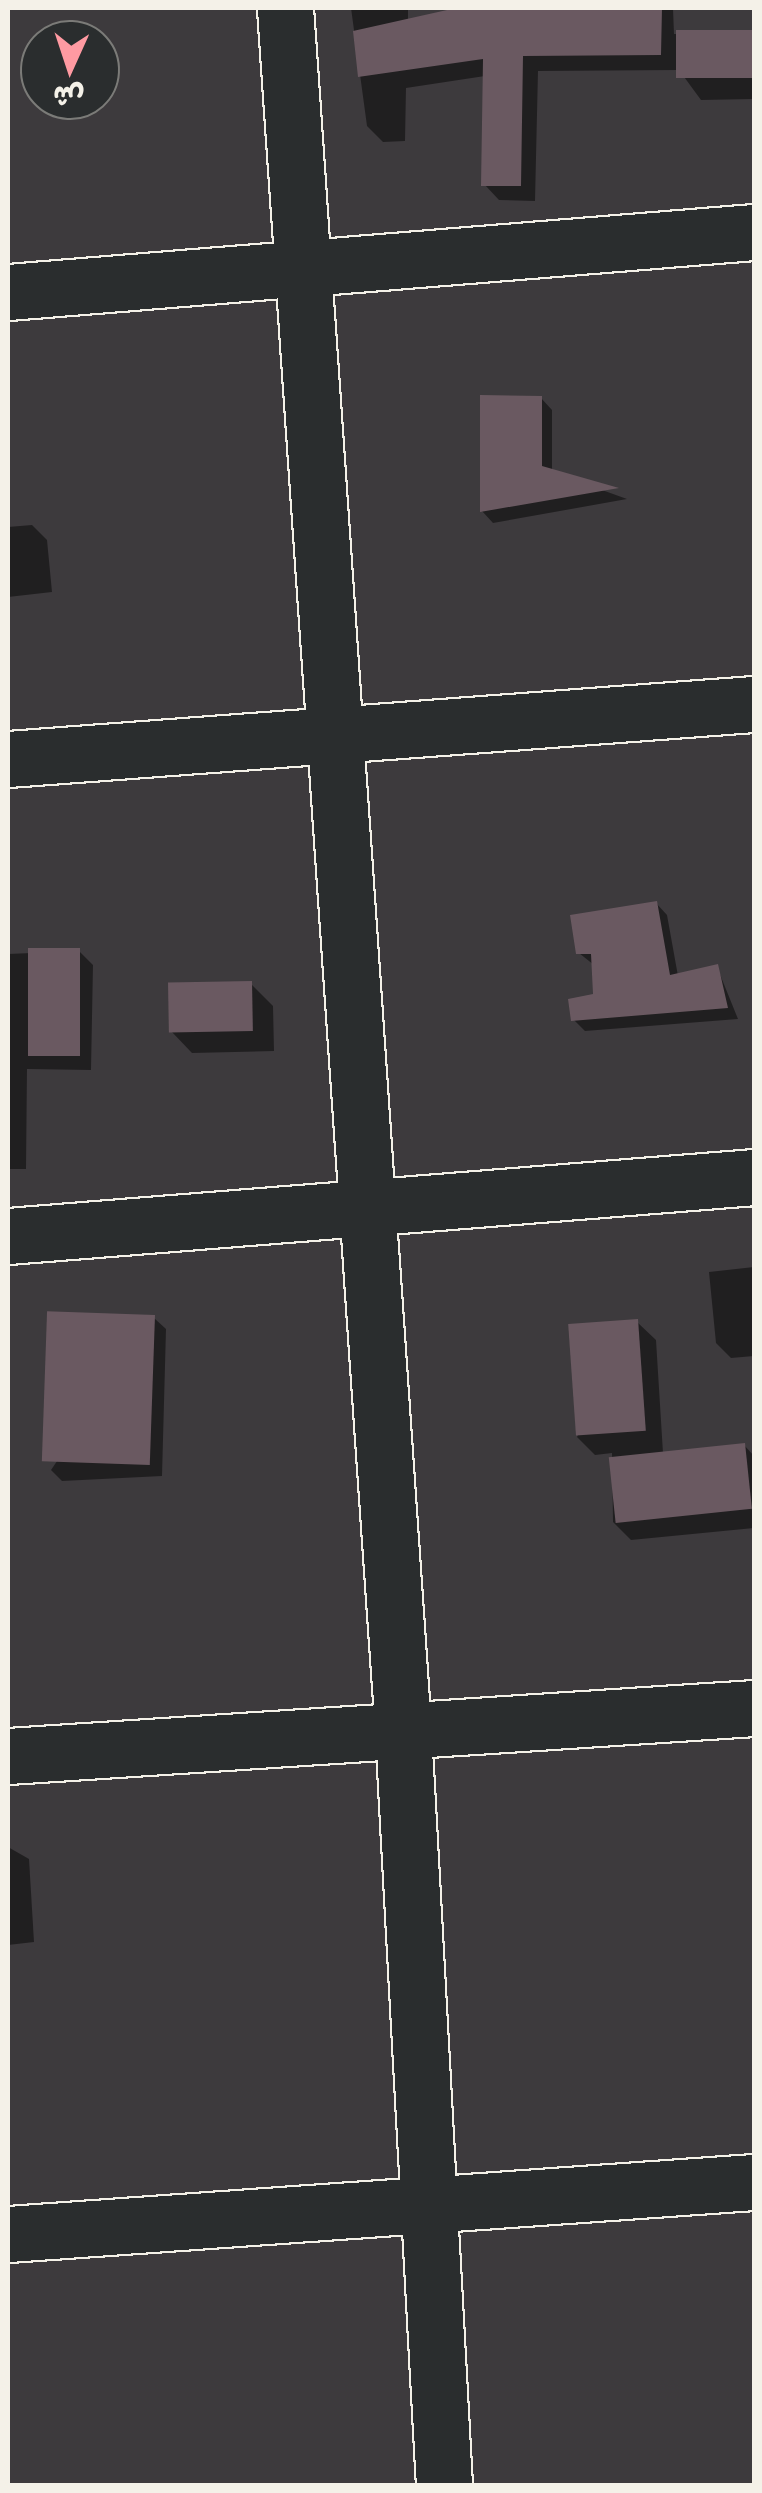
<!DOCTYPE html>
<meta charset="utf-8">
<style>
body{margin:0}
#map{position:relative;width:762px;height:2493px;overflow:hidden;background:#3d3a3d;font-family:"Playpen Sans","Playpen Sans Arabic",sans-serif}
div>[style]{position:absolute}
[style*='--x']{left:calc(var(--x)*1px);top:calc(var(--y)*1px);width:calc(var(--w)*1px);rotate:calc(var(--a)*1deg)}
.shadow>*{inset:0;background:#0007}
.building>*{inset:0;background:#6a5961;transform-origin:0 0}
.roads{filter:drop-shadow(2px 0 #f4f1e8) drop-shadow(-2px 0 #f4f1e8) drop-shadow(0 2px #f4f1e8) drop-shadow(0 -2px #f4f1e8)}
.minor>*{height:55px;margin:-27.5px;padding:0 27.5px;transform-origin:27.5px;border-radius:27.5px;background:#2a2d2e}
span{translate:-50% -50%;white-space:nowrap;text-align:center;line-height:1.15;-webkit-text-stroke:8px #2a2d2e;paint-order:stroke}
.frame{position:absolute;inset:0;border:10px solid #f4f1e8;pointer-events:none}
.north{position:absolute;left:20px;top:20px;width:100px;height:100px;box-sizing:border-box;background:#2a2d2e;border:2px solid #7b7b78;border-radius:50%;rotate:183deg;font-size:28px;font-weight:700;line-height:40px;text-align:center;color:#f4f1e8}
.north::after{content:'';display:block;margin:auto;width:35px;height:45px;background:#ff9aa2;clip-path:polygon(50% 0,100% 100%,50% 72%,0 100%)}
</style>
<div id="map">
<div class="shadow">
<i style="clip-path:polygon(351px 8px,408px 8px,408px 21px,482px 8px,673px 8px,674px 34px,754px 33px,754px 99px,701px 100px,679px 70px,538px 71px,535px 201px,499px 200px,484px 184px,485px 76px,406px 88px,405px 141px,383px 142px,367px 126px)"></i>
<i style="clip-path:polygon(541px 398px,552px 410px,552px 472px,627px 499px,493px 523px,482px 511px)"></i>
<i style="clip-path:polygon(32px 525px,47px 540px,52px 592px,8px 597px,8px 527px)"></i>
<i style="clip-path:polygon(656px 903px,667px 915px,678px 976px,717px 967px,738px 1019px,585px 1031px,574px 1020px,595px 996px,594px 965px,579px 953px)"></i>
<i style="clip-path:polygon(79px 951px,93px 965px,91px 1070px,27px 1069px,26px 1169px,8px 1169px,8px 954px)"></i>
<i style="clip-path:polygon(251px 984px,273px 1006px,274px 1051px,192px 1053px,171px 1031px)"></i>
<i style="clip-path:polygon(754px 1267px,754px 1356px,731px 1358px,716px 1343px,709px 1272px)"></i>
<i style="clip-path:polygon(154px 1318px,166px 1329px,162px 1476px,62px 1481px,51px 1470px)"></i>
<i style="clip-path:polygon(637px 1322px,656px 1340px,663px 1453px,744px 1445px,754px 1456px,754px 1528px,631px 1540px,613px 1522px,612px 1453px,595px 1455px,577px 1437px)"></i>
<i style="clip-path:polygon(8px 1847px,29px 1859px,34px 1942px,8px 1945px)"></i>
</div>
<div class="building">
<i style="clip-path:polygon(456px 8px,662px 8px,661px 55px,523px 56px,521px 186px,481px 186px,483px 59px,358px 77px,353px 31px)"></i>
<i style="left:754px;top:30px;width:48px;height:78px;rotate:90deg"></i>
<i style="clip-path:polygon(480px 395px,542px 396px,542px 466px,619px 488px,480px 512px)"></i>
<i style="clip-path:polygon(657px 901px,670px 975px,718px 964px,728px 1008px,571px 1021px,568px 999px,593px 994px,591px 954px,576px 954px,570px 915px)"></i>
<i style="left:28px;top:948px;width:52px;height:108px"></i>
<i style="left:252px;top:981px;width:50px;height:84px;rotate:89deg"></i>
<i style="left:155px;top:1315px;width:150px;height:108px;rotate:92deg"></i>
<i style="left:638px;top:1319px;width:112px;height:70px;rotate:86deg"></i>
<i style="left:745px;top:1443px;width:66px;height:137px;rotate:84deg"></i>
</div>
<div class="roads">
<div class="minor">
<i style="--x:285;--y:8;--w:1727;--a:86.08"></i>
<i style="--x:403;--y:1731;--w:756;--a:86.89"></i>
<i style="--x:8;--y:292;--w:748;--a:-4.6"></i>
<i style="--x:8;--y:759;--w:748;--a:-4.22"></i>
<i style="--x:8;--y:1236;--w:748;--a:-4.52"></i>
<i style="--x:8;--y:1756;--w:748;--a:-3.68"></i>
<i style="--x:8;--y:2234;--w:748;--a:-3.99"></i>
</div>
</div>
<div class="frame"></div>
<div class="north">ش</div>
</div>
